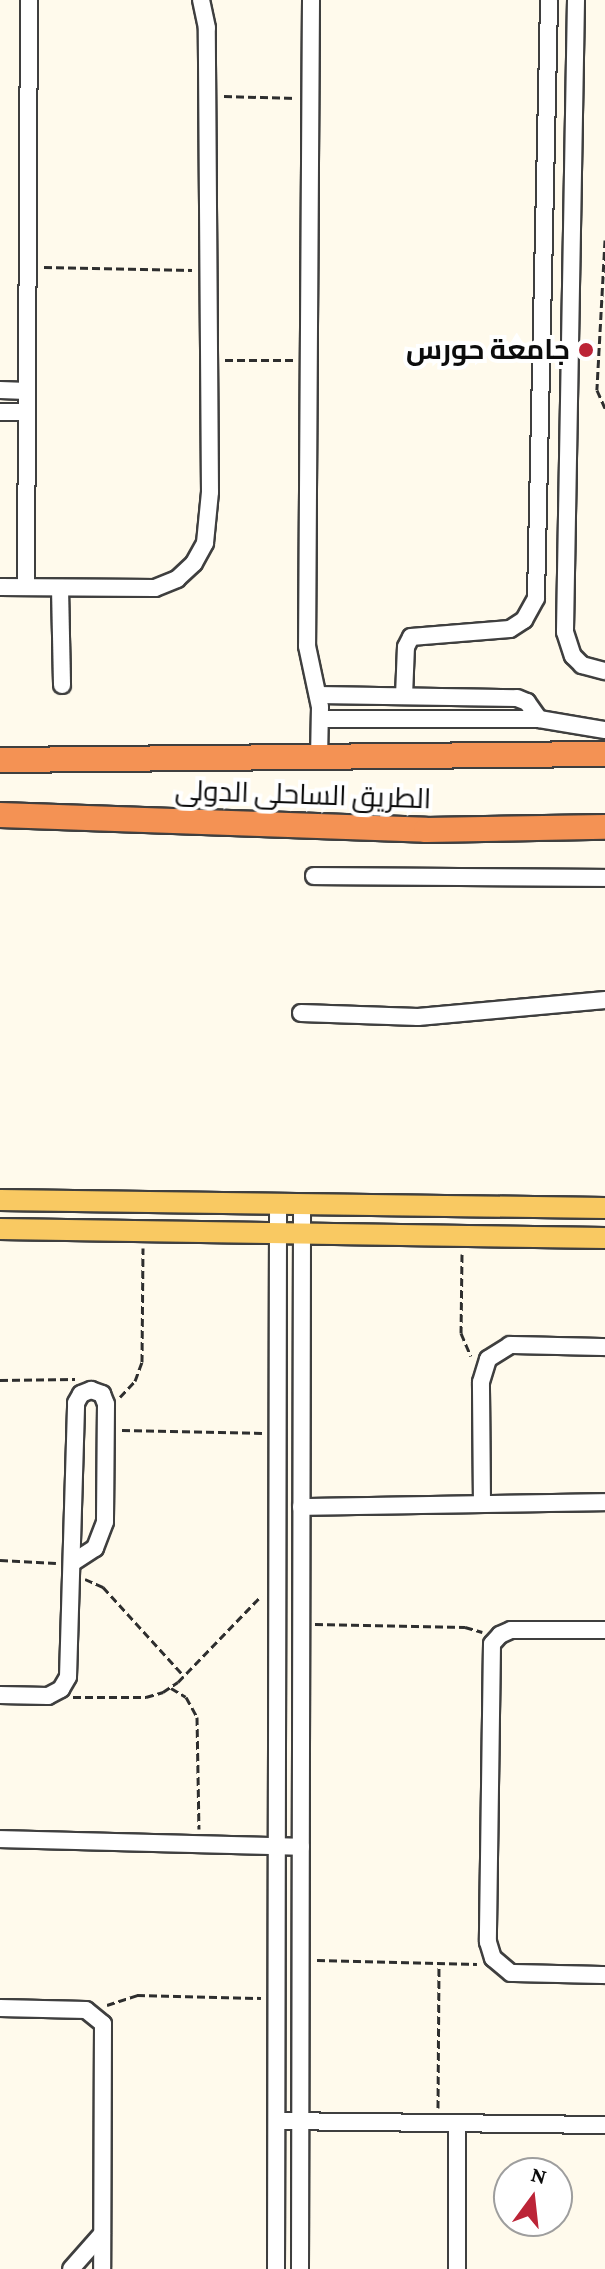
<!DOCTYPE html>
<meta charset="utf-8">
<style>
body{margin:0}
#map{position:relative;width:605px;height:2269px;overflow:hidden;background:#fffaec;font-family:"Crimson Pro",Cairo,serif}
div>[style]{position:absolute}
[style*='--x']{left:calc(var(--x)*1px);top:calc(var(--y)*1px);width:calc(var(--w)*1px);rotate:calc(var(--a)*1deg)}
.path>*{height:3px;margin-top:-1.5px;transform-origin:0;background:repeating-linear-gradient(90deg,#2e2e2e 0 8px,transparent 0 12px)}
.roads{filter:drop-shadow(2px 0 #3f3f3f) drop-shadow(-2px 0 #3f3f3f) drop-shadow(0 2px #3f3f3f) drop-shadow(0 -2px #3f3f3f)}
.minor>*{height:16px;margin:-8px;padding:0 8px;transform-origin:8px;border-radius:8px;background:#fff}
.major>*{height:20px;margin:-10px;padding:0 10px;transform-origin:10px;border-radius:10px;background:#f9c962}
.highway>*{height:24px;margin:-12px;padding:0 12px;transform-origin:12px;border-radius:12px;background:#f49254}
.dots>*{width:22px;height:22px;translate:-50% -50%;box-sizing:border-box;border:4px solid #fff;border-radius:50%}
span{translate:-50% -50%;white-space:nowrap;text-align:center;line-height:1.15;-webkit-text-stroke:8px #fff;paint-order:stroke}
.poi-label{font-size:28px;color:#0c0c0c;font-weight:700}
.right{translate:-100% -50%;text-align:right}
.street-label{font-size:28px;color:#0c0c0c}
.north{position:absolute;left:493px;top:2157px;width:80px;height:80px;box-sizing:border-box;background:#fff;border:2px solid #9e9e9e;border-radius:50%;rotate:15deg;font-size:22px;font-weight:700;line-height:32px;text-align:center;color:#0c0c0c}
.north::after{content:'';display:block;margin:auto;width:28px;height:36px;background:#bc2437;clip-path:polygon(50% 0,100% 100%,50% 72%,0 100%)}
</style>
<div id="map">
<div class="path">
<i style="--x:224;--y:96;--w:72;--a:1.6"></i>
<i style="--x:605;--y:240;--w:150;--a:93.1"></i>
<i style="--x:597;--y:390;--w:20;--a:66"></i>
<i style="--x:44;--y:267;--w:148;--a:1.2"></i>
<i style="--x:225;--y:360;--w:69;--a:0"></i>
<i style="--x:462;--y:1254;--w:79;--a:90.7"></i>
<i style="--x:461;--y:1333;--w:25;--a:67"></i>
<i style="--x:0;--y:1380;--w:75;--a:-0.8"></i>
<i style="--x:120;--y:1397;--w:22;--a:-47"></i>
<i style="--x:135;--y:1381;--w:20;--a:-70"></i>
<i style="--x:142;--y:1362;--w:114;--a:-89.5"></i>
<i style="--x:122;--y:1430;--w:140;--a:1.2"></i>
<i style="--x:0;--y:1560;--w:56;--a:3.1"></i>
<i style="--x:85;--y:1579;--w:20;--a:24"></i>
<i style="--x:103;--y:1587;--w:120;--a:47.7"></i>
<i style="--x:315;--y:1624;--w:150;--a:1.1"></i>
<i style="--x:465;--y:1627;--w:18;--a:16"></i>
<i style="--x:171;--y:1688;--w:17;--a:31"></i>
<i style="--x:186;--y:1697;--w:23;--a:61"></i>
<i style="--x:197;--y:1717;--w:112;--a:89"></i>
<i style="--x:73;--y:1697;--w:73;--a:0"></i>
<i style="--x:146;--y:1697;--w:18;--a:-16"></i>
<i style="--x:163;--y:1692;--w:18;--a:-34"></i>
<i style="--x:178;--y:1682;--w:120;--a:-46"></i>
<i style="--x:317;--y:1960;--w:160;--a:1.4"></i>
<i style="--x:107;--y:2005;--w:32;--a:-18"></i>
<i style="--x:137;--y:1995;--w:124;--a:1.4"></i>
<i style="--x:438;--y:2108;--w:145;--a:-89.6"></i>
</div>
<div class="roads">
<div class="minor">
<i style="--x:311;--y:0;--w:646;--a:90.35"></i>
<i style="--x:307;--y:646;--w:62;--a:78"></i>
<i style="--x:320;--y:707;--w:51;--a:91.1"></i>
<i style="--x:576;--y:0;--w:632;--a:91"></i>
<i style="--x:565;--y:632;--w:25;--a:72"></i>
<i style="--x:573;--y:656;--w:13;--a:45"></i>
<i style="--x:582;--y:665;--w:24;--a:15"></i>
<i style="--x:0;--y:390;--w:27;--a:2"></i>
<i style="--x:0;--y:412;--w:27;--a:0"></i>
<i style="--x:0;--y:587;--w:155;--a:0.4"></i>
<i style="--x:155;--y:588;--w:24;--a:-22"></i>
<i style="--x:177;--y:579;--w:23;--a:-43"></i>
<i style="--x:194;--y:563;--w:23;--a:-61"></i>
<i style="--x:205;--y:543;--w:51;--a:-84.4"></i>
<i style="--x:210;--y:492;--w:464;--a:-90.4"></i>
<i style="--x:207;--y:28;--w:29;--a:-102"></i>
<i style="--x:26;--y:587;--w:587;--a:-89.71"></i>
<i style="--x:60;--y:588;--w:97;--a:88.8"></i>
<i style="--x:318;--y:695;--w:199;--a:0.9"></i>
<i style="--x:517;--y:698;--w:11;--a:22"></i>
<i style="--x:527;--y:702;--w:21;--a:55"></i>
<i style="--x:404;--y:696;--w:49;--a:-87.7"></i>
<i style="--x:406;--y:647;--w:11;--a:-63"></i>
<i style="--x:411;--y:637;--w:99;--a:-4.6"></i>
<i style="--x:510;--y:629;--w:17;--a:-33"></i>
<i style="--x:524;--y:620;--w:25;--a:-61"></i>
<i style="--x:536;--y:598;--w:598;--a:-88.75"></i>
<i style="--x:320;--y:719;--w:219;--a:0"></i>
<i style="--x:539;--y:719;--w:67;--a:9.5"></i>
<i style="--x:314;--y:876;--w:291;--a:0.4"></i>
<i style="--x:301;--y:1013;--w:117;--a:2"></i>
<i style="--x:418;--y:1017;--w:188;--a:-5.2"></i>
<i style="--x:482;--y:1504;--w:122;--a:-90.5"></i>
<i style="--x:481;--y:1382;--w:24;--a:-73"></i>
<i style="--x:488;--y:1359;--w:26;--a:-32"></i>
<i style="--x:510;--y:1345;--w:95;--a:1.2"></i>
<i style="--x:301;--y:1507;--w:304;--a:-0.9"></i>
<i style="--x:605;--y:1630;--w:94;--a:180"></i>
<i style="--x:511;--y:1630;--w:12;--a:156"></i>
<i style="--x:500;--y:1635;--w:12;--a:132"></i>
<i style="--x:492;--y:1644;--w:298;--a:90.8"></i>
<i style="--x:488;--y:1942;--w:17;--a:73"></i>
<i style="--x:493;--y:1958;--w:23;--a:40"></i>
<i style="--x:511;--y:1973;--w:94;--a:1.2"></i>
<i style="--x:0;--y:1695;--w:48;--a:1.2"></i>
<i style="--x:48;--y:1696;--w:15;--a:-28"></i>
<i style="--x:61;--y:1689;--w:14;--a:-60"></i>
<i style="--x:68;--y:1677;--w:274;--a:-88.3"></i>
<i style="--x:76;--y:1403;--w:10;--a:-61"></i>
<i style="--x:81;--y:1394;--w:11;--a:-22"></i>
<i style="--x:91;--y:1390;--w:12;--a:20"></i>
<i style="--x:102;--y:1394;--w:11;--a:68"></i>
<i style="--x:106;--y:1404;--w:118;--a:90.5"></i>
<i style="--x:105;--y:1522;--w:28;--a:111"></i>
<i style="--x:95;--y:1548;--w:27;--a:147"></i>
<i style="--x:0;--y:1839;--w:301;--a:1.5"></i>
<i style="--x:0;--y:2008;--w:86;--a:1.3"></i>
<i style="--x:86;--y:2010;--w:22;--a:39"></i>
<i style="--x:103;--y:2024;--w:245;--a:90.2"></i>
<i style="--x:277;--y:2121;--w:328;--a:0.7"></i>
<i style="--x:71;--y:2269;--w:47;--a:-48.5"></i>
<i style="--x:276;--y:2269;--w:1066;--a:-89.89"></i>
<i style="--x:300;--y:2269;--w:1066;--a:-89.89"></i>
<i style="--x:457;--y:2269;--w:145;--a:-90"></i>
</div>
<div class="major">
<i style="--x:0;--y:1200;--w:605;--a:0.76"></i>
<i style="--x:0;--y:1229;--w:605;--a:0.85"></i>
</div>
<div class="highway">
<i style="--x:0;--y:760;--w:605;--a:-0.57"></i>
<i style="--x:0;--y:815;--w:426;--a:2"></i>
<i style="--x:426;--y:830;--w:179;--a:-1"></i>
</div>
</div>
<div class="dots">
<i style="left:586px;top:350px;background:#bc2437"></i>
</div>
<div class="poi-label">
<span class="right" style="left:570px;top:350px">جامعة حورس</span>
</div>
<div class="street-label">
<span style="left:303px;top:795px;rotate:2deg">الطريق الساحلى الدولى</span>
</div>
<div class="north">N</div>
</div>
